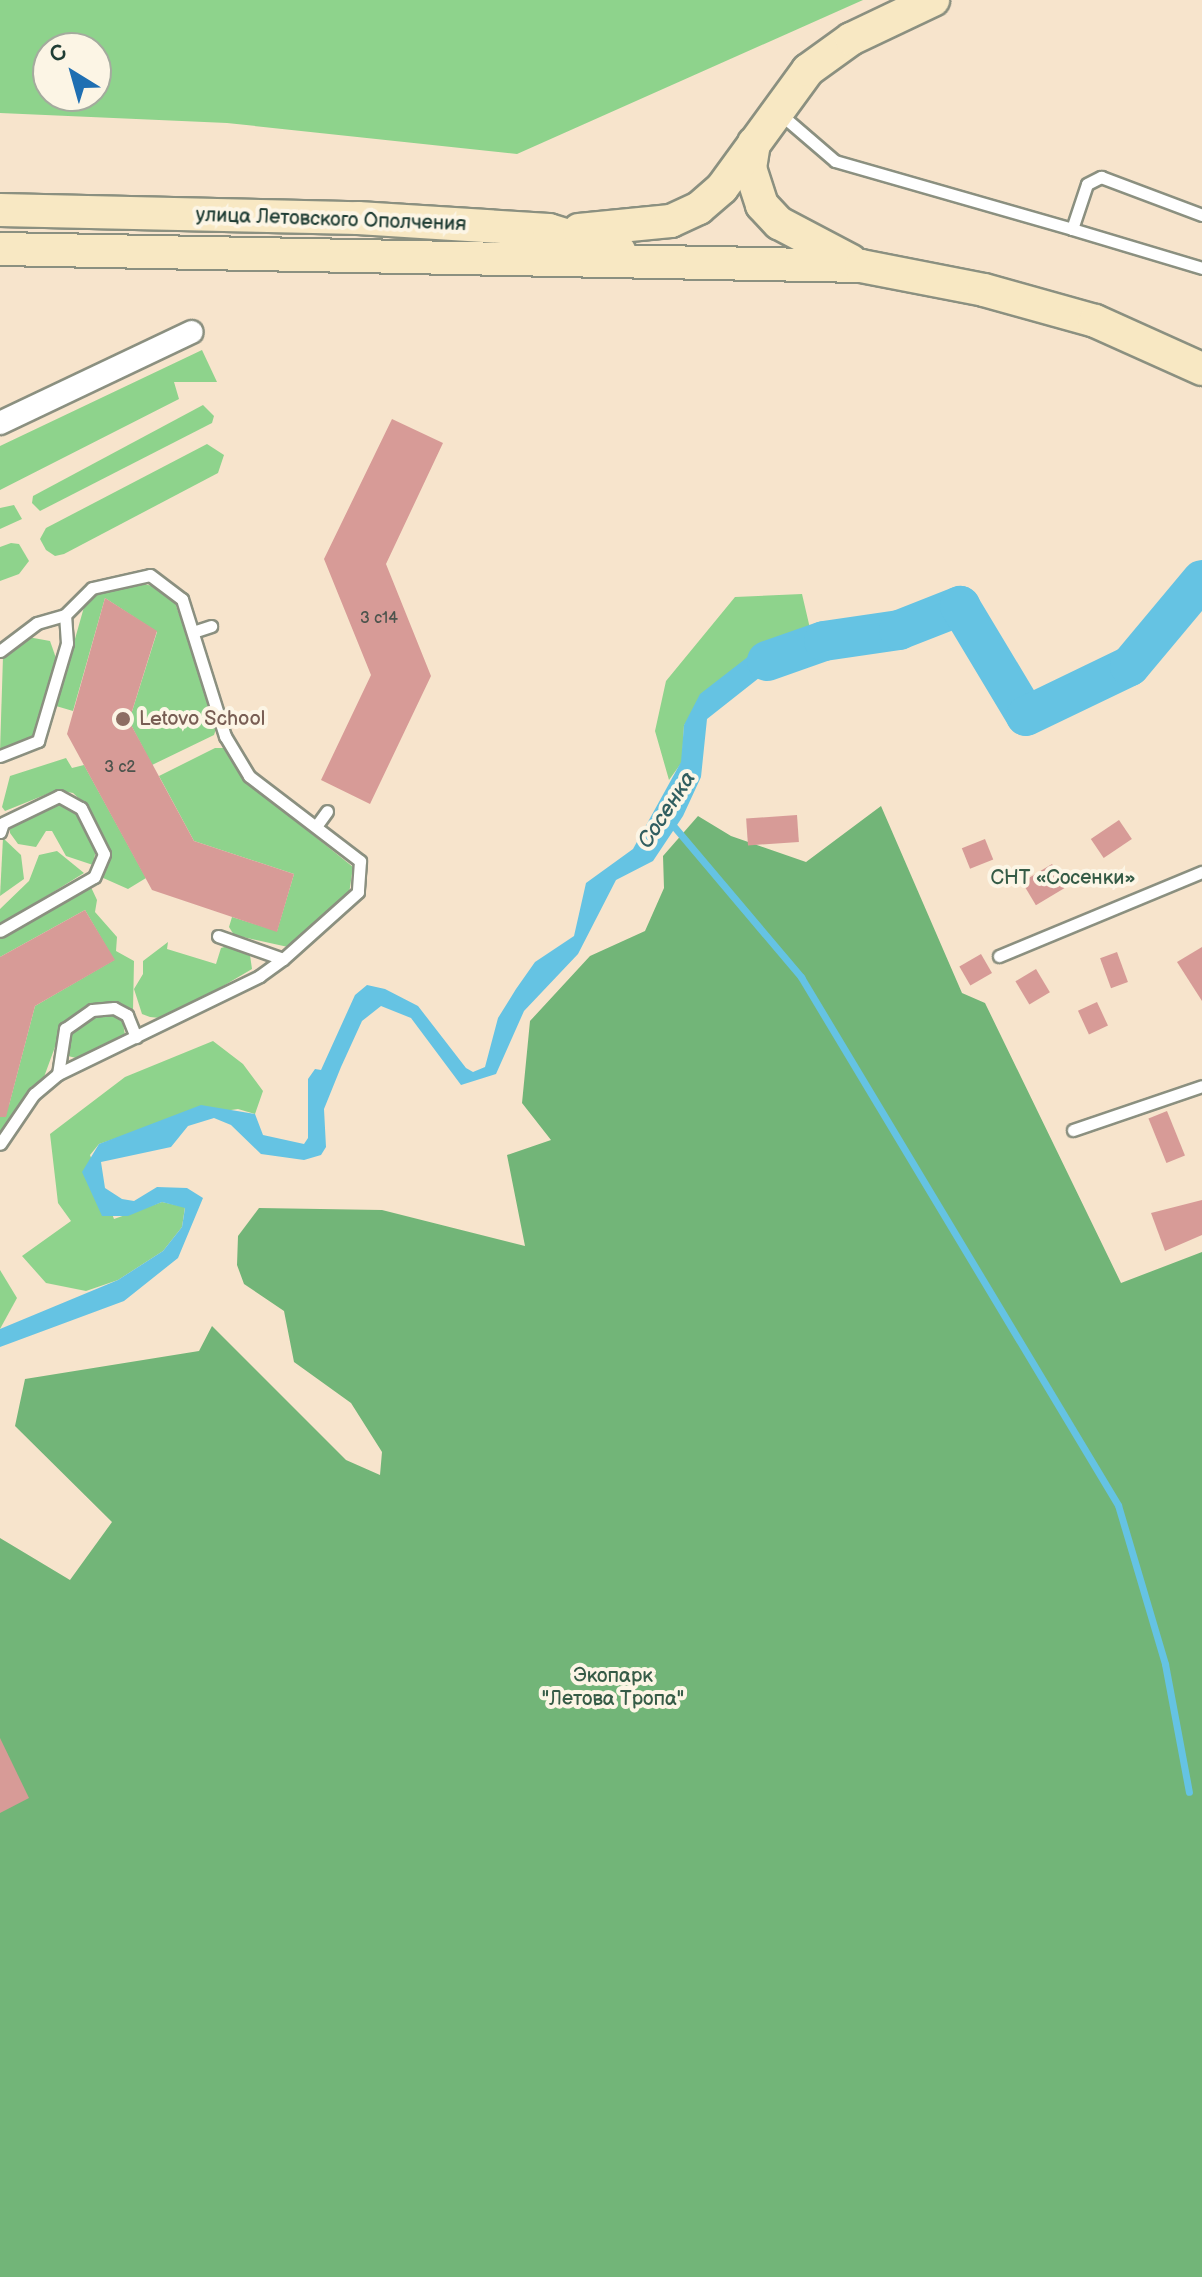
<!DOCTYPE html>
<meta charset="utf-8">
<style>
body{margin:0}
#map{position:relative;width:1202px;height:2277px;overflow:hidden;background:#f7e4cc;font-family:"Balsamiq Sans",sans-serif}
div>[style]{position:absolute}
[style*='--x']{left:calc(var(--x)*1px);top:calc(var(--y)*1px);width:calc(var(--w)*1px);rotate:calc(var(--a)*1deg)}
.green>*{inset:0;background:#8ed38c}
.forest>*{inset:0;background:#72b578}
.water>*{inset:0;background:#65c3e3}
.stream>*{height:7px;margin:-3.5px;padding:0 3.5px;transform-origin:3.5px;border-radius:3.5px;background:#65c3e3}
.river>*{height:40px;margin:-20px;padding:0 20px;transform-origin:20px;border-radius:20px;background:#65c3e3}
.building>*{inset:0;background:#d79b97;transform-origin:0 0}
.roads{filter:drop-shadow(2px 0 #8b9080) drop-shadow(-2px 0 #8b9080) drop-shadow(0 2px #8b9080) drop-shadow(0 -2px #8b9080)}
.lane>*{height:11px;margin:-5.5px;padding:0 5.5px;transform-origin:5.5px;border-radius:5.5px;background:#fff}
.street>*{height:22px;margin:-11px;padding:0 11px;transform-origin:11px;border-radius:11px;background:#fff}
.secondary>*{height:32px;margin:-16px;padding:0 16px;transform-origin:16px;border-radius:16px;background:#f8e8c3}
.dots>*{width:22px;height:22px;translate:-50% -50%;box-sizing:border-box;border:4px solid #fcf5e5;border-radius:50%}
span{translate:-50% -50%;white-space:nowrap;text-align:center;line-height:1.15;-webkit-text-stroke:8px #fcf5e5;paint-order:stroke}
.number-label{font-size:16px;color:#4d544d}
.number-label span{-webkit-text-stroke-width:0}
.street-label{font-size:20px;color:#1f3d34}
.education-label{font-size:20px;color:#785e54}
.left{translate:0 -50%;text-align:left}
.park-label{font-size:20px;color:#355b46}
.water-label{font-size:22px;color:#305e60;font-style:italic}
.north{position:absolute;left:32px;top:32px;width:80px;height:80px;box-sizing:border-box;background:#fcf5e5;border:2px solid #a4ab9e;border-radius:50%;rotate:323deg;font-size:22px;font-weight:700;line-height:32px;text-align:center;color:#1f3d34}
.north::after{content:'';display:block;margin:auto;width:28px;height:36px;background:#1f6fb2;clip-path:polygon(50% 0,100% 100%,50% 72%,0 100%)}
</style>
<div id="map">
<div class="green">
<i style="clip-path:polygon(evenodd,0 0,863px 0,517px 154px,227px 123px,0 113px,0 0,96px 48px,96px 96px,48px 96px,48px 48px,96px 48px)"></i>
<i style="clip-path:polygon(202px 350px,217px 382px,174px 382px,179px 399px,0 490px,0 446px)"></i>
<i style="clip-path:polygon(203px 405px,214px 416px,212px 423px,40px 511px,32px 503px,33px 496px)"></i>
<i style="clip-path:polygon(207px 444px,224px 455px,218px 473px,64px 554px,55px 556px,46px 550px,40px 539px,46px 528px)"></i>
<i style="clip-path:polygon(14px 505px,22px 519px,0 529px,0 508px)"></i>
<i style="clip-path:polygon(11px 543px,19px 544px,29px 561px,19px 574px,0 581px,0 547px)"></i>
<i style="clip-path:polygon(138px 583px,158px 587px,174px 600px,218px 723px,214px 735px,152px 765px,129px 721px,157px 632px,105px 598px,73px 711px,56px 706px,86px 600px,99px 592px)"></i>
<i style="clip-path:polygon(802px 594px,812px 637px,787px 640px,684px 725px,682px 762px,669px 780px,655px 731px,666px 681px,735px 597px)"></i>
<i style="clip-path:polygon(28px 637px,50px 641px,56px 658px,34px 736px,0 751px,3px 657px)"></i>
<i style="clip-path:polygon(215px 748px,226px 748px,246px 781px,353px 867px,349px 894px,288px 947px,234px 935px,229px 927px,232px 917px,277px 931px,294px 874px,194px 841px,159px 776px)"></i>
<i style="clip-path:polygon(66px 758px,72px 768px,84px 765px,146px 878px,128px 889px,101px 877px,109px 862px,106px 846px,86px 805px,73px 793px,57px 790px,5px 811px,2px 807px,10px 776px)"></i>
<i style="clip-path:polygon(52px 803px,73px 809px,96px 849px,93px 865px,66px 856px,52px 831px,46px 831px,36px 847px,18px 844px,10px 833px,10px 824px)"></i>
<i style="clip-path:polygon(3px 838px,21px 855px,24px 879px,0 896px)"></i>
<i style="clip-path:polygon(57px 851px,84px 873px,0 925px,0 909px,29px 881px,39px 855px)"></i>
<i style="clip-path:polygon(90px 885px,97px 900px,95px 912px,117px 937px,116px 951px,134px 961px,133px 1010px,101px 1003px,63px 1025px,44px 1077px,0 1133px,0 1105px,9px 1105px,35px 1006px,114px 960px,85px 910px,0 957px,0 939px)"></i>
<i style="clip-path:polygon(168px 942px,167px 949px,216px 964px,221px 948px,228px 946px,250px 955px,252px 969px,196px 1002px,160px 1018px,150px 1017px,142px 1014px,134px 989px,143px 974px,143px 961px)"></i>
<i style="clip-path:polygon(101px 1013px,122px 1017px,125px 1035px,76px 1058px,68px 1056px,68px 1034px)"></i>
<i style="clip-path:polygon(213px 1041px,243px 1064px,263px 1091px,255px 1114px,238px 1109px,176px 1118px,99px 1144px,90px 1155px,114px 1219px,162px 1202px,185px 1207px,182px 1227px,163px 1251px,118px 1280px,86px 1291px,46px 1283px,22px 1256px,71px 1221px,58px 1203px,50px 1134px,125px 1077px)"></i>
<i style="clip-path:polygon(0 1270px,17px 1298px,0 1329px)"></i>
</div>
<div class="forest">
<i style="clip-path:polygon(881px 806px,962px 993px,985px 1003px,1121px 1283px,1202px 1252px,1202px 2277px,0 2277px,0 1538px,70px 1580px,112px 1522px,15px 1426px,25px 1379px,199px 1351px,212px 1326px,346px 1460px,380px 1475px,382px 1452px,351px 1403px,294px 1362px,284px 1311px,244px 1284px,237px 1265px,238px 1236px,259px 1208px,382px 1210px,525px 1246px,507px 1155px,551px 1140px,522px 1103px,530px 1021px,590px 956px,645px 931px,664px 888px,663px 856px,698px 816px,731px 836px,806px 862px)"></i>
</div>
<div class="water">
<i style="clip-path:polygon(812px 637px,829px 660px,769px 670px,707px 719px,701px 777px,683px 816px,653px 861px,616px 880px,578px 954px,524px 1011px,496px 1074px,461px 1085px,411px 1018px,381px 1006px,362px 1021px,341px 1067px,324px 1109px,326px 1147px,321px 1155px,304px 1160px,261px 1154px,231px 1125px,214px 1118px,188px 1126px,171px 1147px,101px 1162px,105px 1188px,122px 1199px,134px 1201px,157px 1187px,187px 1188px,203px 1198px,178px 1258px,124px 1301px,0 1347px,0 1329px,118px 1280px,163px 1251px,182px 1227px,185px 1208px,162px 1202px,128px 1216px,102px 1216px,82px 1172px,99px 1144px,201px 1105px,255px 1114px,263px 1135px,304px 1144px,308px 1138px,308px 1079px,315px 1069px,321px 1070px,355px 995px,367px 985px,385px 989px,418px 1006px,466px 1068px,473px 1072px,485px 1067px,498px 1018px,516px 989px,535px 962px,574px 936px,586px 883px,633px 849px,681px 762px,684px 725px,700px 694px,749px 656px,787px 640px)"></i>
</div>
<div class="stream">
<i style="--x:671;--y:823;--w:202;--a:49.8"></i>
<i style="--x:801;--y:977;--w:616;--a:59.02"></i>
<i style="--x:1118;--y:1505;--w:166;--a:73.5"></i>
<i style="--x:1165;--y:1664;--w:130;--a:79.4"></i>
</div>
<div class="river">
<i style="--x:767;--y:661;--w:60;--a:-19.3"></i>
<i style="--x:824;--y:641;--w:76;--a:-8.3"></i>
<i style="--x:899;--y:630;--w:66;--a:-21.5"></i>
<i style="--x:960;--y:606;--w:128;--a:59"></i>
<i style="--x:1026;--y:716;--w:115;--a:-25.7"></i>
<i style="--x:1130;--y:666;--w:112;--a:-50.1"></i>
</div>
<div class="building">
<i style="clip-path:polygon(392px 419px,443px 443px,386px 564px,431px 676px,370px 804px,321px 780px,371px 675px,324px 559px)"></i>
<i style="clip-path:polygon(105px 598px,157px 631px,129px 721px,194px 841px,294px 874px,277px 932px,152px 890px,67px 734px)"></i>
<i style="left:797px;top:815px;width:27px;height:51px;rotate:86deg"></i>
<i style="left:1119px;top:820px;width:23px;height:34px;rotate:56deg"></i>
<i style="left:985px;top:839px;width:22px;height:25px;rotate:68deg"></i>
<i style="left:1052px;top:864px;width:27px;height:35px;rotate:59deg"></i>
<i style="clip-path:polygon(85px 910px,115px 960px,35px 1006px,6px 1117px,0 1117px,0 957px)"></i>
<i style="clip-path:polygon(1202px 947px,1202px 1001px,1177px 962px)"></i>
<i style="left:1117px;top:952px;width:32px;height:18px;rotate:70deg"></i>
<i style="left:981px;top:954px;width:22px;height:25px;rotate:60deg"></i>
<i style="left:1036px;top:969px;width:27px;height:24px;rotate:59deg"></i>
<i style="left:1097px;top:1002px;width:26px;height:21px;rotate:65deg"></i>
<i style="left:1167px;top:1111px;width:48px;height:20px;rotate:68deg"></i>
<i style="clip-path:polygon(1202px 1200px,1202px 1235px,1165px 1251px,1151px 1213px)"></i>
<i style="clip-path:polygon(0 1738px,29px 1798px,0 1813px)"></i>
</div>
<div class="roads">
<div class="lane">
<i style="--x:778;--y:112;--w:75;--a:40.7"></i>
<i style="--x:835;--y:161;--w:247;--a:16"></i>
<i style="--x:1072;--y:229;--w:47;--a:-71.6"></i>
<i style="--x:1087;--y:184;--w:16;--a:-27"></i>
<i style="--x:1101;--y:177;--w:108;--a:20.6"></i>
<i style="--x:1072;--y:229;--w:136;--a:16.7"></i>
<i style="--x:196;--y:631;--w:16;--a:-18"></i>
<i style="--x:0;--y:651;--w:46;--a:-37.1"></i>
<i style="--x:37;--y:623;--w:29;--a:-16"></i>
<i style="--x:65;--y:615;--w:38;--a:-45"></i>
<i style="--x:92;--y:588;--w:59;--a:-12.6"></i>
<i style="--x:150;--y:575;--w:40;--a:37"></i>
<i style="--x:182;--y:599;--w:144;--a:72.6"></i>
<i style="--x:225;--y:736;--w:47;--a:59"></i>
<i style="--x:249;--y:776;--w:140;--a:37.4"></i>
<i style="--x:360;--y:861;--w:31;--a:94"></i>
<i style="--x:358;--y:892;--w:101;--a:138.2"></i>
<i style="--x:283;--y:959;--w:29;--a:144"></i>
<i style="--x:260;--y:976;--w:225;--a:154.1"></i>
<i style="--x:58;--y:1074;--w:31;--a:140"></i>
<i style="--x:34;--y:1094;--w:60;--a:124.2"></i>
<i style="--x:0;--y:756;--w:41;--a:-21.5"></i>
<i style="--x:38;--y:741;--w:102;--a:-73.5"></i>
<i style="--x:67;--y:643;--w:28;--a:-94"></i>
<i style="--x:317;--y:825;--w:17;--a:-54"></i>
<i style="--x:0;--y:832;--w:9;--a:-72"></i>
<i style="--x:3;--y:823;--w:62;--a:-25.7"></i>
<i style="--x:59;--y:796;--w:25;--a:29"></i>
<i style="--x:81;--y:808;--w:51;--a:63.4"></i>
<i style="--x:104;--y:854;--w:25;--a:113"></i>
<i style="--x:94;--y:877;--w:108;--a:150.1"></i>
<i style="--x:218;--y:936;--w:69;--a:19.5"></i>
<i style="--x:999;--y:956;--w:220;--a:-22.5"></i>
<i style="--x:58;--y:1074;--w:46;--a:-81.2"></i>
<i style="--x:65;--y:1029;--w:33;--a:-35"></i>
<i style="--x:92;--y:1010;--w:22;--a:-5"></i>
<i style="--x:114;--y:1008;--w:15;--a:28"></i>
<i style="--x:127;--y:1015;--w:24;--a:68"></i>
<i style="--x:1073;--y:1130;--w:136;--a:-18.8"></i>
</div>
<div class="street">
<i style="--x:0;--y:423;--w:212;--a:-25.4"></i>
</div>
<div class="secondary">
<i style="--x:754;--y:143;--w:25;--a:99"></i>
<i style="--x:750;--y:168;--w:39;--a:72"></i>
<i style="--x:762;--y:205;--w:25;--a:47"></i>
<i style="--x:779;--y:223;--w:81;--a:27.8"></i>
<i style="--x:0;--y:210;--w:358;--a:1.3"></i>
<i style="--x:358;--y:218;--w:191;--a:3.6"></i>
<i style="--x:549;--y:230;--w:74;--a:17.2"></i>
<i style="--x:579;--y:230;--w:92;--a:-5.6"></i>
<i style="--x:671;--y:221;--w:31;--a:-25"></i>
<i style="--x:699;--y:208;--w:30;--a:-41"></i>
<i style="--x:722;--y:188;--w:146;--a:-53.9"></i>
<i style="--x:808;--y:70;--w:53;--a:-35.8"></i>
<i style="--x:851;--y:39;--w:91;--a:-25.4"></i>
<i style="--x:0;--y:249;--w:861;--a:1.13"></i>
<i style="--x:861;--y:266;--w:125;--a:11"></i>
<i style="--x:984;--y:290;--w:115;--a:15.6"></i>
<i style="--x:1095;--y:321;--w:117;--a:24.2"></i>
</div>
</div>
<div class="dots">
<i style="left:123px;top:719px;background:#8d6e63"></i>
</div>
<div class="number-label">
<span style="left:379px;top:619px">3 с14</span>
<span style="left:120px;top:768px">3 с2</span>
</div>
<div class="street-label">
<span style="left:331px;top:220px;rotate:2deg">улица Летовского Ополчения</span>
</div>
<div class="education-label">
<span class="left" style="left:139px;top:719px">Letovo School</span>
</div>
<div class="park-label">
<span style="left:1063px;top:878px">СНТ «Сосенки»</span>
<span style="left:613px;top:1688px">Экопарк<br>"Летова Тропа"</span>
</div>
<div class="water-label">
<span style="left:667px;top:810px;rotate:-57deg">Сосенка</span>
</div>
<div class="north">С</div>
</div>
